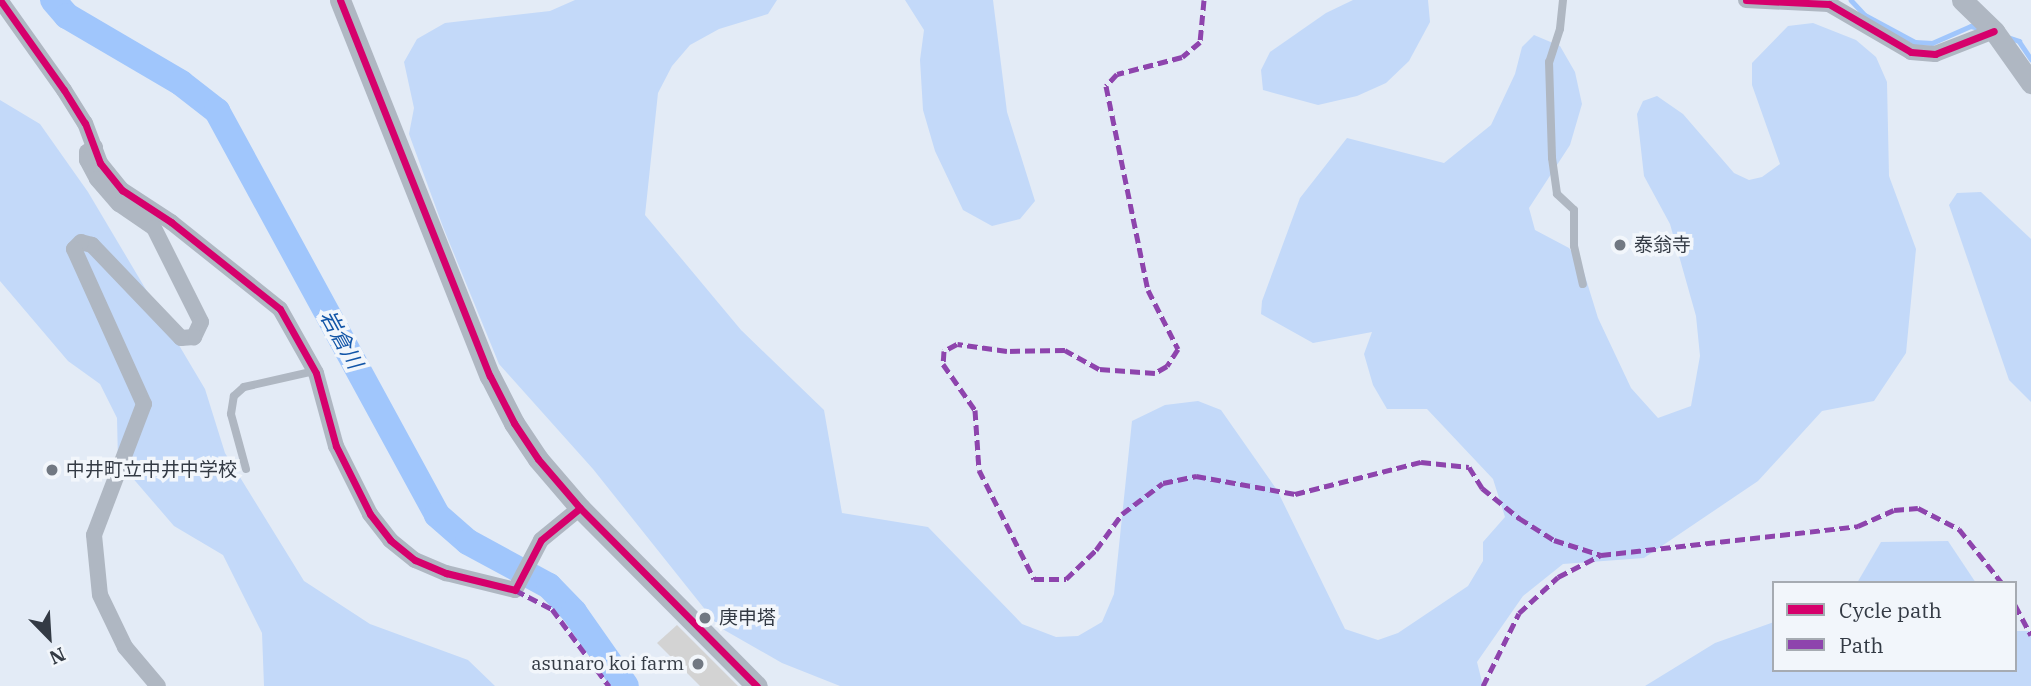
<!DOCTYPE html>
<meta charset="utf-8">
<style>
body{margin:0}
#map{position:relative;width:2031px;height:686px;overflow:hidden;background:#e3ebf6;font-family:"IBM Plex Serif","Noto Sans JP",serif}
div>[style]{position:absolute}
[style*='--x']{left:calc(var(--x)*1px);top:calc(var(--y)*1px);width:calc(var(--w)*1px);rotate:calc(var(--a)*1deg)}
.green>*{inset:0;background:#c3d9f9}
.stream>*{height:4.5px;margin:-2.25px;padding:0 2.25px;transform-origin:2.25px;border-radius:2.25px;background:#a0c6fc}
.river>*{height:26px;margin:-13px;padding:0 13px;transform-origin:13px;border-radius:13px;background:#a0c6fc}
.building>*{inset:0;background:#d3d3d3}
.service>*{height:8px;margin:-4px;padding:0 4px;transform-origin:4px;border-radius:4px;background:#afb7c2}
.minor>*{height:16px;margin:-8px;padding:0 8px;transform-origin:8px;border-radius:8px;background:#afb7c2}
.tertiary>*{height:21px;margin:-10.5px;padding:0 10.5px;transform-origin:10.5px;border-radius:10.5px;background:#afb7c2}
.quiet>*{height:5px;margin-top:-2.5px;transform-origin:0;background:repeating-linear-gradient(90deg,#8e44ad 0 10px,transparent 0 15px)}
.cycleway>*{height:7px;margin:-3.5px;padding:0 3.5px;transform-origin:3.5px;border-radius:3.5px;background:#d6006c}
.dots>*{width:19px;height:19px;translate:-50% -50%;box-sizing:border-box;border:4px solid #f2f6fb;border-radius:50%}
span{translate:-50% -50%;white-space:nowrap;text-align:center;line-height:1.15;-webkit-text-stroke:7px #f2f6fb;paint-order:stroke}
.poi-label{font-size:19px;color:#333a44}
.left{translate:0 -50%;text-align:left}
.right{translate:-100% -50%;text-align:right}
.water-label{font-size:21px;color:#1255a7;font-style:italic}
.legend{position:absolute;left:1772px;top:581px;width:245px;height:91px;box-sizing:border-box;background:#f2f6fb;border:2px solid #a6abb2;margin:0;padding:9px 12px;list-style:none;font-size:21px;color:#333a44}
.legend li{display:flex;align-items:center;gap:14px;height:35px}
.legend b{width:35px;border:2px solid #a6abb2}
.north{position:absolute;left:14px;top:602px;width:70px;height:70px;-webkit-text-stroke:5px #f2f6fb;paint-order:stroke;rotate:156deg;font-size:19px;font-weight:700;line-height:28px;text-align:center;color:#333a44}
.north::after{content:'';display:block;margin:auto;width:24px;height:32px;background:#333a44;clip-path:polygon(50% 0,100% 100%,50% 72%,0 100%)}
</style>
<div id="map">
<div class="green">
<i style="clip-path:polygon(575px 0,777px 0,768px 14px,719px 29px,690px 45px,672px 66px,658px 93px,645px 215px,741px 330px,824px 410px,842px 513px,928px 527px,1022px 624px,1056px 637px,1078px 636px,1102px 622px,1114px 594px,1132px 421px,1165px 405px,1198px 401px,1221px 410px,1277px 490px,1345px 629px,1378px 640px,1398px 633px,1468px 586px,1483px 561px,1483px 542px,1505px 517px,1493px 479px,1427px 409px,1387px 409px,1373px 385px,1364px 354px,1372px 332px,1313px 343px,1261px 314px,1262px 301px,1300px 198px,1347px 138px,1444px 163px,1491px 125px,1515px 74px,1522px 47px,1534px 35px,1560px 46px,1575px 72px,1582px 104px,1570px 145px,1529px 208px,1535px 230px,1569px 248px,1581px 263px,1598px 318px,1631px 388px,1658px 418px,1691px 406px,1700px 356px,1696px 316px,1670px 224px,1644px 176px,1637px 114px,1643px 101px,1657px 96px,1683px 114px,1734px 173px,1749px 180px,1762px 177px,1780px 164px,1752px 85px,1752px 63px,1788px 26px,1813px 23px,1856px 40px,1876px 57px,1887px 82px,1889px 176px,1916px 249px,1906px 353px,1874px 401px,1822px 411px,1758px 481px,1644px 558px,1563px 564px,1523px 596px,1477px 662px,1483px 686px,840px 686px,782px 663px,719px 627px,593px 469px,499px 364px,443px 227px,409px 134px,414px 108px,404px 62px,417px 39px,445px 23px,550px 11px)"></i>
<i style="clip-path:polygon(905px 0,993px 0,1007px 112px,1035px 201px,1020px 219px,992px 226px,963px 210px,935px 151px,923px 110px,920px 60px,924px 30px)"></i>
<i style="clip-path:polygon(1353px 0,1428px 0,1430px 22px,1409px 61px,1386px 83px,1357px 96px,1318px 105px,1263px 90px,1261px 70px,1270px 52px,1326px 13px)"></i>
<i style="clip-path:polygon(0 100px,40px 124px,88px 192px,205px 389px,225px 453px,304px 581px,370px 624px,468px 660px,495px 686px,264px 686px,262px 633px,223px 555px,174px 526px,118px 461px,117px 418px,100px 384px,68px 361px,0 281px)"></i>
<i style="clip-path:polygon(1981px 192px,2031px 239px,2031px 402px,2009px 380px,1949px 205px,1957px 193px)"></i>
<i style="clip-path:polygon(1948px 541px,1976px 583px,1857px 583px,1881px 542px)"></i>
<i style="clip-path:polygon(1774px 622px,1774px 670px,2015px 670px,2015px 631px,2031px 631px,2031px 686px,1645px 686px,1715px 643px)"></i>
</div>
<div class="stream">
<i style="--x:1851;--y:0;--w:21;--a:47"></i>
<i style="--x:1865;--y:15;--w:57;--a:28.4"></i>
<i style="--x:1915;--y:42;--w:17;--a:3"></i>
<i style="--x:1932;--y:43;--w:43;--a:-23.6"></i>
<i style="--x:1971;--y:26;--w:8;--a:14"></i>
<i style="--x:2007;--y:37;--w:13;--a:18"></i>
<i style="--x:2019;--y:41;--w:22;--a:56"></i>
</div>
<div class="river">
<i style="--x:53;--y:0;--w:21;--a:49"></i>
<i style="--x:67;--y:16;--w:132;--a:30.4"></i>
<i style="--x:181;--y:83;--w:46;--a:37.9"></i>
<i style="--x:217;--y:111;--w:460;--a:61.4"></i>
<i style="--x:437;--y:515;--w:41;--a:41.1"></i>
<i style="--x:468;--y:542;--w:92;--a:28.5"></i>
<i style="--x:549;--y:586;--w:36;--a:46"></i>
<i style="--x:574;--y:612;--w:90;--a:54.9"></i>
</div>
<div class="building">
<i style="clip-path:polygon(677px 625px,738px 686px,700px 686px,657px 643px)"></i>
</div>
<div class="service">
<i style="--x:1563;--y:0;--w:29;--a:96"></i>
<i style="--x:1560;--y:29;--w:35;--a:108"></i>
<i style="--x:1549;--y:62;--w:96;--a:88.2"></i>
<i style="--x:1552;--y:158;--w:36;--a:82"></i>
<i style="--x:1557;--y:194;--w:23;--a:43"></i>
<i style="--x:1574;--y:210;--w:36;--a:90"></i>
<i style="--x:1574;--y:246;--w:39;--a:77"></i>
<i style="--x:246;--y:469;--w:57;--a:-105.3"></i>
<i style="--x:231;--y:414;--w:18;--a:-81"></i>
<i style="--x:234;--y:396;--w:13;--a:-42"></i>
<i style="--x:244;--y:387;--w:73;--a:-12.7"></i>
</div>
<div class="minor">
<i style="--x:0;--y:0;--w:110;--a:54.6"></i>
<i style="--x:64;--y:90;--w:39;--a:58"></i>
<i style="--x:85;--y:123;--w:43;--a:69.4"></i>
<i style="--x:100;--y:163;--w:35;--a:51"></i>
<i style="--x:122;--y:190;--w:59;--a:33.1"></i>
<i style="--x:171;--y:222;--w:139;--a:38.6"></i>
<i style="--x:280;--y:309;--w:73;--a:60.6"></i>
<i style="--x:316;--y:373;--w:76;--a:74.7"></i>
<i style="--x:336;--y:446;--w:76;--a:63.4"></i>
<i style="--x:370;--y:514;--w:33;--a:52"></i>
<i style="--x:390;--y:540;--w:32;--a:39"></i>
<i style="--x:415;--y:560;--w:34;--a:23"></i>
<i style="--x:446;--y:573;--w:71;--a:13.8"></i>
<i style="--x:515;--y:590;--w:56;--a:-62.5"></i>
<i style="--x:541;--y:540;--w:50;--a:-39.4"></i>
<i style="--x:1746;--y:0;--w:83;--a:2.8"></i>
<i style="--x:1829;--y:4;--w:95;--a:30.3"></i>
<i style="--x:1911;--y:52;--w:24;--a:5"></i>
<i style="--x:1935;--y:54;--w:63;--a:-21.3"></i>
<i style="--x:95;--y:147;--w:9;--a:148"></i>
<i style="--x:87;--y:152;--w:8;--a:90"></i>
<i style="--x:87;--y:160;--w:21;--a:62"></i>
<i style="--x:97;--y:179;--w:33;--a:49"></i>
<i style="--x:119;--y:204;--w:42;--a:34.4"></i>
<i style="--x:154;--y:228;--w:105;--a:63.4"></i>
<i style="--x:201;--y:322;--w:17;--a:115"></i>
<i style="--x:194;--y:337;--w:13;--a:176"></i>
<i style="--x:181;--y:338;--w:129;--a:-133.7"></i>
<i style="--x:92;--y:245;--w:11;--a:-165"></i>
<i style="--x:81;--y:242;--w:10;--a:135"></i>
<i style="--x:74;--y:249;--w:170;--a:65.7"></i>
<i style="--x:144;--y:404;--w:140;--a:110.9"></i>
<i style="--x:94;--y:535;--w:60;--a:84.3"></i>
<i style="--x:100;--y:595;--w:58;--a:64.3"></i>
<i style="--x:125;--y:647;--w:51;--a:49.8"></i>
</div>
<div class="tertiary">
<i style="--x:340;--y:0;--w:405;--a:68.3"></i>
<i style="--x:490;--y:376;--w:53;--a:62.9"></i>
<i style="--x:514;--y:423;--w:43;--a:56.3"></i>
<i style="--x:538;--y:459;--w:65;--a:49.4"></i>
<i style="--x:580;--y:508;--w:251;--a:45.2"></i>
<i style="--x:1962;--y:0;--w:45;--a:44.1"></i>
<i style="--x:1994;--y:31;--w:64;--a:54.6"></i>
</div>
<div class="quiet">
<i style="--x:1204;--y:0;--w:42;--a:95.4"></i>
<i style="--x:1200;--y:42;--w:23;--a:140"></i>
<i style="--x:1182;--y:57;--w:67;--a:165.3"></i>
<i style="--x:1117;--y:74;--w:16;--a:133"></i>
<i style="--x:1106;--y:86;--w:208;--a:78.4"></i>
<i style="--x:1148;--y:290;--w:66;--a:63"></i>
<i style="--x:1178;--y:349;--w:20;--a:123"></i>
<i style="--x:1167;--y:366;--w:14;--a:150"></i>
<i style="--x:1155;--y:373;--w:56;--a:-175.9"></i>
<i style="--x:1099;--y:369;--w:39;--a:-151"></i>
<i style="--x:1065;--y:350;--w:58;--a:179"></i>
<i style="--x:1007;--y:351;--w:50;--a:-172"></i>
<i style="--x:957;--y:344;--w:15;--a:152"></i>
<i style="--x:944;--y:351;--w:13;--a:94"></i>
<i style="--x:943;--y:364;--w:56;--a:55.2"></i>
<i style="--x:975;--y:410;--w:60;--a:86.2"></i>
<i style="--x:979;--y:470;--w:122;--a:63.2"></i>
<i style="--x:1034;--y:579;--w:32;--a:0"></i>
<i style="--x:1066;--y:579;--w:42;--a:-44"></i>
<i style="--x:1096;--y:550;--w:44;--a:-54.2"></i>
<i style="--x:1122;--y:514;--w:51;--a:-37.1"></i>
<i style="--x:1163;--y:483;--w:34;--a:-12"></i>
<i style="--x:1196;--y:476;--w:101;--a:10.3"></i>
<i style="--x:1295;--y:494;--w:130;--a:-14.3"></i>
<i style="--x:1421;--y:462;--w:48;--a:5.9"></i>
<i style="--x:1469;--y:467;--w:25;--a:58"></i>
<i style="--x:1482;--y:488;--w:48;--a:39"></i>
<i style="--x:1519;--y:518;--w:41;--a:32.2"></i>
<i style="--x:1554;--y:540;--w:49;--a:17.7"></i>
<i style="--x:1601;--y:555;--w:259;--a:-6.4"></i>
<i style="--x:1858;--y:526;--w:39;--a:-24"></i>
<i style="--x:1894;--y:510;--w:24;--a:-5"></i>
<i style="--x:1918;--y:508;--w:46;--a:27.1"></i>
<i style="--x:1959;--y:529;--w:69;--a:51.5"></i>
<i style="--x:515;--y:590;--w:42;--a:27.2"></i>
<i style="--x:552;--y:609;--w:96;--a:53.5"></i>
<i style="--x:2015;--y:605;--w:34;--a:62"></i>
<i style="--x:1483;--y:686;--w:81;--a:-63.7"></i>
<i style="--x:1519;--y:613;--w:53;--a:-42.7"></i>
<i style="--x:1558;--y:577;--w:48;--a:-27.1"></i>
</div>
<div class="cycleway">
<i style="--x:0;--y:0;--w:110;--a:54.6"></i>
<i style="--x:64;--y:90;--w:39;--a:58"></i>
<i style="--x:85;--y:123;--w:43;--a:69.4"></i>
<i style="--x:100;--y:163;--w:35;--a:51"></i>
<i style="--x:122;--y:190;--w:59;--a:33.1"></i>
<i style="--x:171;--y:222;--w:139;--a:38.6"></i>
<i style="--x:280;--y:309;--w:73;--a:60.6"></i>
<i style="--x:316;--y:373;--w:76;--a:74.7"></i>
<i style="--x:336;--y:446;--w:76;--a:63.4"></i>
<i style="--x:370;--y:514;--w:33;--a:52"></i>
<i style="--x:390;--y:540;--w:32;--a:39"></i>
<i style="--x:415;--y:560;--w:34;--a:23"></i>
<i style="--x:446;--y:573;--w:71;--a:13.8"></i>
<i style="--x:515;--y:590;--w:56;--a:-62.5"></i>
<i style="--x:541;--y:540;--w:50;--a:-39.4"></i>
<i style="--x:340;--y:0;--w:405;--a:68.3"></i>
<i style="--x:490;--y:376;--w:53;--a:62.9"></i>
<i style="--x:514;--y:423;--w:43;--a:56.3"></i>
<i style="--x:538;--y:459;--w:65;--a:49.4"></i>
<i style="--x:580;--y:508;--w:251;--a:45.2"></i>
<i style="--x:1746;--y:0;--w:83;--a:2.8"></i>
<i style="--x:1829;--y:4;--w:95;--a:30.3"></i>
<i style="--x:1911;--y:52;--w:24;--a:5"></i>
<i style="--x:1935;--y:54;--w:63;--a:-21.3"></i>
</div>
<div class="dots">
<i style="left:1620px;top:245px;background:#717882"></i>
<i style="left:52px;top:470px;background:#717882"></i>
<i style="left:705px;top:618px;background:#717882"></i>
<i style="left:698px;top:664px;background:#717882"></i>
</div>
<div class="poi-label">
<span class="left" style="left:1634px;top:245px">泰翁寺</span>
<span class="left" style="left:66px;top:470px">中井町立中井中学校</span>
<span class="left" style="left:719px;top:618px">庚申塔</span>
<span class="right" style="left:684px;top:664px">asunaro koi farm</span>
</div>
<div class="water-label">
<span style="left:342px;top:339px;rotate:61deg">岩倉川</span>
</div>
<ul class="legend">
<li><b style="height:9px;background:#d6006c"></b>Cycle path</li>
<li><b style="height:9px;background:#8e44ad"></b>Path</li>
</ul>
<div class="north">N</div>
</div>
